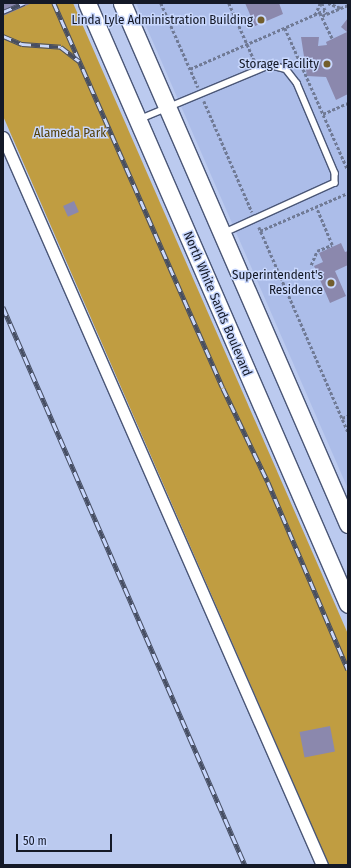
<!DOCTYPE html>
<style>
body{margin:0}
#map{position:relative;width:351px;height:868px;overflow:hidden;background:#bbcaef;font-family:"Fira Sans Condensed",sans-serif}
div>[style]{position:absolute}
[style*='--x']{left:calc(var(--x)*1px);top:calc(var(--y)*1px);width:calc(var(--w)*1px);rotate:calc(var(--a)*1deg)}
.built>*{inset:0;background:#acbde9}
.green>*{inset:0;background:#c09d41}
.building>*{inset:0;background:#8b88ad;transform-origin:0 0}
.path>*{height:2.5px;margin-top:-1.25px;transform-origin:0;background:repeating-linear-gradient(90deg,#707a95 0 3px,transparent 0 5px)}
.roads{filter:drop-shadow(1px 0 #4b5777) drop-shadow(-1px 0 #4b5777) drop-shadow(0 1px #4b5777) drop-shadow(0 -1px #4b5777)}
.service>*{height:5.5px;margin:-2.75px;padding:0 2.75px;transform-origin:2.75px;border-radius:2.75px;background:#fff}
.minor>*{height:11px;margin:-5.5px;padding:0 5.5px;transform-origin:5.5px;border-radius:5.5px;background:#fff}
.primary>*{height:17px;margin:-8.5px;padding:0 8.5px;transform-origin:8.5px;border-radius:8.5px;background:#fff}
.rail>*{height:4.5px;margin-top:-2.25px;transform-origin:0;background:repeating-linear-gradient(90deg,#c8d7fd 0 9px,#464e63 0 18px);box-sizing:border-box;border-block:1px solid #464e63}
.dots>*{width:11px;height:11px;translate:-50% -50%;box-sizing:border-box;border:2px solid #c8d7fd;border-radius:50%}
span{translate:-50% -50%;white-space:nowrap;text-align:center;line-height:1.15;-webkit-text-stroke:3px #c8d7fd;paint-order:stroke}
.poi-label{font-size:13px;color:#141927}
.right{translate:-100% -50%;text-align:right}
.park-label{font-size:13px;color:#544109}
.street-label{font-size:13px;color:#141927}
.frame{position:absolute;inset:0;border:4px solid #141927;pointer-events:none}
.scale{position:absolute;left:16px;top:834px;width:96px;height:18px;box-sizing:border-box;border:2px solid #141927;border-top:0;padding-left:5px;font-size:12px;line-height:14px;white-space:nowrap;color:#141927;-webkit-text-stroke:3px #c8d7fd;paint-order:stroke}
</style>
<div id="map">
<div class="built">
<i style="clip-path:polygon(136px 3px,348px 3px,348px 489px)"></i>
</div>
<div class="green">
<i style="clip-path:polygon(3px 3px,73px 3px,348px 634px,348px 865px,329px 865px,3px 116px)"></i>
</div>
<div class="building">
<i style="clip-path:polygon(3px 3px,32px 3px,3px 16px)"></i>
<i style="clip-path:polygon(245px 3px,279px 3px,283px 14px,255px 26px)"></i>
<i style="clip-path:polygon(348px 18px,348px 94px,336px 100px,326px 77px,307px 76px,301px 37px,319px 37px,318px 46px,327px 45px,326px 42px,347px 32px,341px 27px)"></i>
<i style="left:74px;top:201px;width:12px;height:12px;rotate:66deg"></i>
<i style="clip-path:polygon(341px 243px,345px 252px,348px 251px,348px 265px,335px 271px,346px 296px,330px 303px,314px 266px,323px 262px,319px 253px)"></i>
<i style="left:330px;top:726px;width:26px;height:31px;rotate:79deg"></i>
</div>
<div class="path">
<i style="--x:161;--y:3;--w:92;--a:66.2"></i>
<i style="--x:229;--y:3;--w:64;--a:66.2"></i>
<i style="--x:281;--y:3;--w:1;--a:0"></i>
<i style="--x:322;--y:3;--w:12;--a:66"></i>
<i style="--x:328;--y:3;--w:14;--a:21"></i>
<i style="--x:320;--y:13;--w:28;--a:64"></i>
<i style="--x:315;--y:15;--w:13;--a:-67"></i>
<i style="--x:322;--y:16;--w:28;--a:-23"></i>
<i style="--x:285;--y:28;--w:155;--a:66.1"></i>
<i style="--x:190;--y:69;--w:147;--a:-23.6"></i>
<i style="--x:204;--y:101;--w:121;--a:66.6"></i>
<i style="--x:323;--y:114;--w:27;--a:-24"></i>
<i style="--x:259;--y:227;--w:223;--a:66.5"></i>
<i style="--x:260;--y:231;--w:96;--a:-23.4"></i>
<i style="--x:311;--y:265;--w:15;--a:-67"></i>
<i style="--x:317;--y:251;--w:16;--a:-22"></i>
<i style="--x:332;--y:245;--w:41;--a:-112.8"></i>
<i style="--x:342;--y:418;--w:6;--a:-18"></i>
</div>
<div class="roads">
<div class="service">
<i style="--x:140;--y:119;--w:141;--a:-22.6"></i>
<i style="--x:270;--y:65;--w:16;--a:14"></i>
<i style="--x:286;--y:69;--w:18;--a:52"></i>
<i style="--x:297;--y:83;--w:98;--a:67.1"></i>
<i style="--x:335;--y:173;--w:10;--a:90"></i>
<i style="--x:335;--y:183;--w:121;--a:155.6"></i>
</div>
<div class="minor">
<i style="--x:3;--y:137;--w:795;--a:66.34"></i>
</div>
<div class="primary">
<i style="--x:87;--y:3;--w:655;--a:66.53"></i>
<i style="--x:122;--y:3;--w:568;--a:66.55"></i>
</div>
</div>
<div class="rail">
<i style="--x:54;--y:3;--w:420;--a:66.3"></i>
<i style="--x:223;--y:388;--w:104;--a:64.4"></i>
<i style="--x:268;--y:482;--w:204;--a:66.9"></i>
<i style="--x:3;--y:12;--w:23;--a:-23"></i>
<i style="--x:3;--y:36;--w:21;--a:23"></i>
<i style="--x:22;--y:44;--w:39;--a:4"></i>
<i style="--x:61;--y:47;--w:23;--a:38"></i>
<i style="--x:3;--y:307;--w:608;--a:66.55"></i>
</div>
<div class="dots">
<i style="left:261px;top:20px;background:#725e2d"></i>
<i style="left:327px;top:64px;background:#725e2d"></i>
<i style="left:331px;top:283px;background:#725e2d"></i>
</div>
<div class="poi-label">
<span class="right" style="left:253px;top:20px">Linda Lyle Administration Building</span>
<span class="right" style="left:319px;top:64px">Storage Facility</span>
<span class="right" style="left:323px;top:283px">Superintendent's<br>Residence</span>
</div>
<div class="park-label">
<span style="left:70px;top:133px">Alameda Park</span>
</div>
<div class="street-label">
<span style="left:217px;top:304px;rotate:67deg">North White Sands Boulevard</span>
</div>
<div class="frame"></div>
<div class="scale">50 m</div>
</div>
